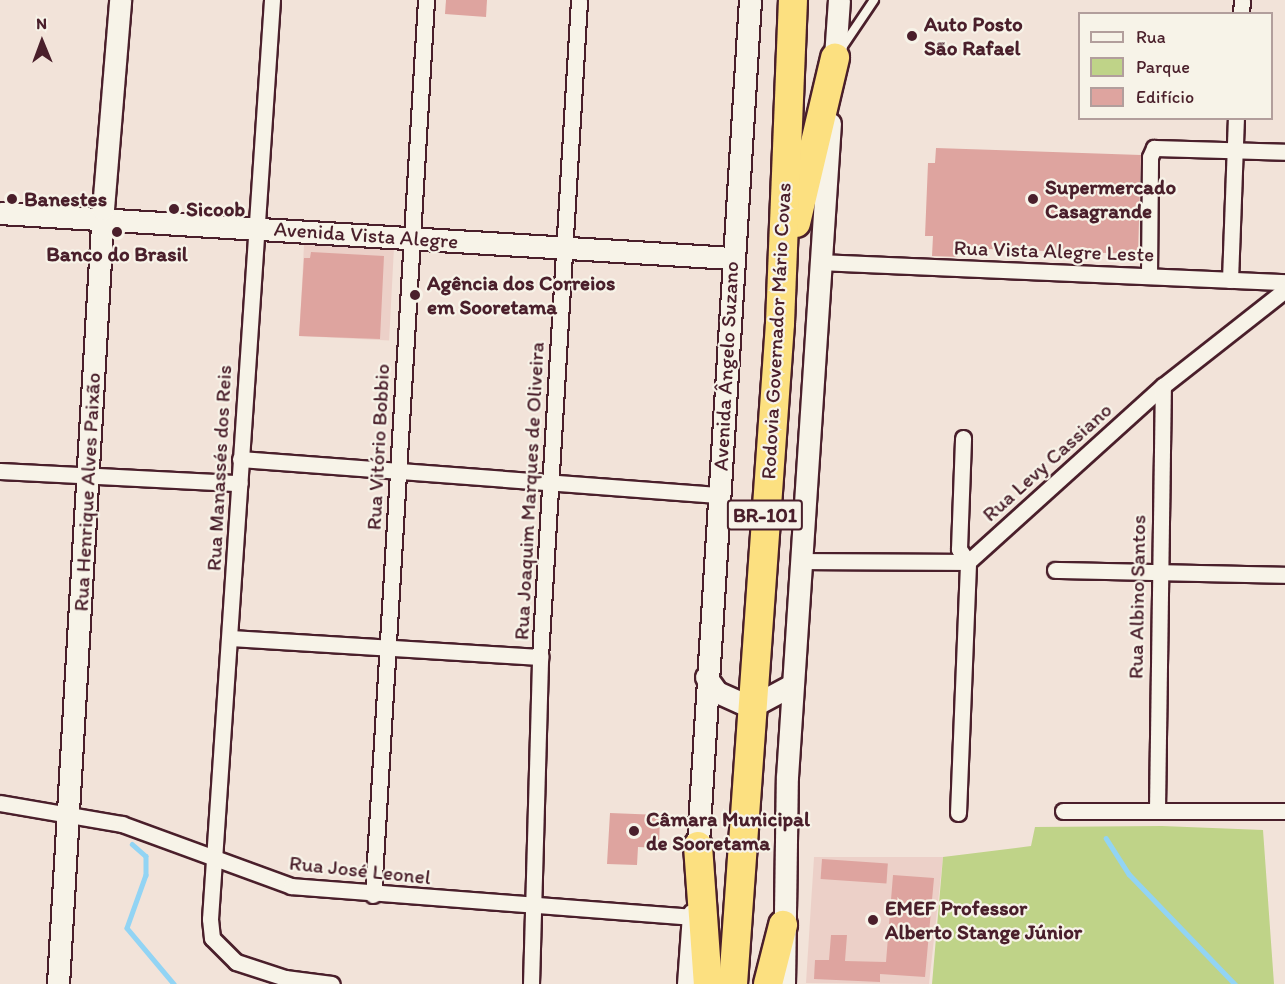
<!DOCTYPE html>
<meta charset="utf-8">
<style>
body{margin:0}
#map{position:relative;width:1285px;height:984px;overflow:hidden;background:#f2e3d9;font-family:Itim,sans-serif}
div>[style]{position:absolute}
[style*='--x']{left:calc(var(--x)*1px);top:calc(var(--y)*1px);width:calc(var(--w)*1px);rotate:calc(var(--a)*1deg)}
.built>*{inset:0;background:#ecd0c8;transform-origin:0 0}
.green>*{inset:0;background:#bfd388}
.stream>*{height:4.5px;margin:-2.25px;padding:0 2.25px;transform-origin:2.25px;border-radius:2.25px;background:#92d4f4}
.building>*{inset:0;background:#dea49f;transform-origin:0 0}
.roads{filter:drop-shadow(2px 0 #4a1f2b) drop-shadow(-2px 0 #4a1f2b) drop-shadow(0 2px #4a1f2b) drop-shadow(0 -2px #4a1f2b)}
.lane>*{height:8px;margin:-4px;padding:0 4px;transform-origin:4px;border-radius:4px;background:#f7f3e8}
.street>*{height:15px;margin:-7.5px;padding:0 7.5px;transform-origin:7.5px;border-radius:7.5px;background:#f7f3e8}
.secondary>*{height:21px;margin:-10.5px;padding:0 10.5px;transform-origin:10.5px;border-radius:10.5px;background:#f7f3e8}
.highway>*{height:28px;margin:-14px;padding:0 14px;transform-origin:14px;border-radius:14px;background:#fce080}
.dots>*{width:16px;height:16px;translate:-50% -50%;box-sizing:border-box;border:3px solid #f7f3e8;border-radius:50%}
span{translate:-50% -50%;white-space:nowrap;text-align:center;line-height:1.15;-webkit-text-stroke:4.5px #f7f3e8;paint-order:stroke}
.shield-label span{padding:2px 4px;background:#f7f3e8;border:2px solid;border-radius:4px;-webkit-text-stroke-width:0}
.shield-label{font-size:20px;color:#4a1f2b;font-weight:700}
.poi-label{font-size:21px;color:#4a1f2b;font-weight:700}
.left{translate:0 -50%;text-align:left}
.street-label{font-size:21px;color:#4a1f2b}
.legend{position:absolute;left:1078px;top:12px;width:195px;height:108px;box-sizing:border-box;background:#f7f3e8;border:2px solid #b29e9c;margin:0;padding:8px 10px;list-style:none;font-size:18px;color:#4a1f2b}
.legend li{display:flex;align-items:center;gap:12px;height:30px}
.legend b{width:30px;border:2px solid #b29e9c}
.north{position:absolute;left:12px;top:12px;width:60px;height:60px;-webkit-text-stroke:4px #f7f3e8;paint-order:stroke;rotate:359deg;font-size:16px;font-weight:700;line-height:24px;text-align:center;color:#4a1f2b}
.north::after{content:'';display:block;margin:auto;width:21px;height:27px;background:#4a1f2b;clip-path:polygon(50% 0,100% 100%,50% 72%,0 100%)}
</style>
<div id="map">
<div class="built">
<i style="left:304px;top:245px;width:90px;height:91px;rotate:3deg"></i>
<i style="clip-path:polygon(814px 857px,943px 857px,929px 984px,806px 983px)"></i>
</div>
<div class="green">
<i style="clip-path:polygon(1162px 826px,1263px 830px,1274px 984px,932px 984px,943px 857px,1031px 846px,1035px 827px)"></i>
</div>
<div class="stream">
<i style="--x:1106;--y:838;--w:43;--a:57.4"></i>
<i style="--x:1129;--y:874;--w:153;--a:46.1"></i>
<i style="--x:132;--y:844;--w:18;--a:41"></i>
<i style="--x:146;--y:856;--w:19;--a:90"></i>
<i style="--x:146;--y:875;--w:56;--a:109.7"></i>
<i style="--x:127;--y:928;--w:73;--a:50"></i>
</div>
<div class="building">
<i style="clip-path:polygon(446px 0,487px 0,486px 17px,445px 14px)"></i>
<i style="clip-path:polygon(936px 148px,1141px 155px,1138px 254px,958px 248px,958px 257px,932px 256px,933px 236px,925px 236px,928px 163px,935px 163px)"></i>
<i style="clip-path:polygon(311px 252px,384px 256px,380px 339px,299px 336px,304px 258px,310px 258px)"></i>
<i style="clip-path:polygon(610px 813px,660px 815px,659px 848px,638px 847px,637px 865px,607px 864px)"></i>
<i style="left:822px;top:859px;width:66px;height:20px;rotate:4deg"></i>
<i style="clip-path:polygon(893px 875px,934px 878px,925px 977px,880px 974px,880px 982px,814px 979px,815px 960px,829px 960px,831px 935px,847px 935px,845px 961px,886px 962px)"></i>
</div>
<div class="roads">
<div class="lane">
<i style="--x:841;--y:49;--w:59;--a:-56"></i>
</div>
<div class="street">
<i style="--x:272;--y:0;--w:921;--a:93.86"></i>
<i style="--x:210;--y:919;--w:19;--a:84"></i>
<i style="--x:212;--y:938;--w:34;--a:45"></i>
<i style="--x:236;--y:962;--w:52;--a:18.1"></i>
<i style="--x:285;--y:978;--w:47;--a:7.3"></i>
<i style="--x:1241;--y:14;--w:14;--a:-86"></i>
<i style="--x:820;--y:262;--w:465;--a:2.5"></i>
<i style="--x:1149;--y:276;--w:119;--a:-89.5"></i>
<i style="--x:1150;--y:157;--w:10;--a:-66"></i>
<i style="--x:1154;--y:148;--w:131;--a:1.7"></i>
<i style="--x:1230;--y:280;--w:162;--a:-87.9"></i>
<i style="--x:240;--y:459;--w:479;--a:4.3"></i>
<i style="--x:0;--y:471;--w:240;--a:2.9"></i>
<i style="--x:801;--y:561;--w:167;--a:0.3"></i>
<i style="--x:968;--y:562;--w:263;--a:-42.1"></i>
<i style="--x:1163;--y:386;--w:155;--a:-38.2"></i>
<i style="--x:1055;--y:570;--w:230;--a:1.2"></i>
<i style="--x:230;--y:638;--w:311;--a:3.5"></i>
<i style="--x:0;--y:803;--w:124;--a:9.8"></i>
<i style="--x:122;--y:824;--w:180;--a:20.1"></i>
<i style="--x:291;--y:886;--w:403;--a:4.4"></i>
<i style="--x:1157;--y:809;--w:423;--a:-89.2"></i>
<i style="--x:1063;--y:811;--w:222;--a:0"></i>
<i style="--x:958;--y:813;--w:251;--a:-87.7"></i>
<i style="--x:968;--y:562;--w:16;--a:-125"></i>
<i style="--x:959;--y:549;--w:111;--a:-87.9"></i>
<i style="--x:373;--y:895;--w:897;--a:-86.61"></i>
<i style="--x:531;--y:984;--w:327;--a:-88.4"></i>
<i style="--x:540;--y:657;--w:658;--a:-86.6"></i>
</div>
<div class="secondary">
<i style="--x:834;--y:71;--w:71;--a:-86"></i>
<i style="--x:0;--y:213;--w:733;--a:3.52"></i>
<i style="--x:706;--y:677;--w:19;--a:54"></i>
<i style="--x:717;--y:692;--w:37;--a:24"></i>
<i style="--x:751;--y:707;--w:47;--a:-28.2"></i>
<i style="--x:697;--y:859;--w:861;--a:-86.47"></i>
<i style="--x:58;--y:984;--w:776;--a:-86.68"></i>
<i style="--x:103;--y:209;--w:210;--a:-85.3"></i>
<i style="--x:688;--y:984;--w:70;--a:-85.9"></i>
<i style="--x:784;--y:984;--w:207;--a:-89.2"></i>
<i style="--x:787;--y:777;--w:655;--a:-86.24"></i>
</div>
<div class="highway">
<i style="--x:796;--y:223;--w:170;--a:-76.7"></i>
<i style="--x:698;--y:846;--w:138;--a:85.9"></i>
<i style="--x:733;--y:984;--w:663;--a:-85.93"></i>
<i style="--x:780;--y:323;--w:323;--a:-87.7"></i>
<i style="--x:768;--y:984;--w:61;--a:-75.7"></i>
</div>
</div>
<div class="dots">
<i style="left:912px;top:36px;background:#4a1f2b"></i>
<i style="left:12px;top:199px;background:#4a1f2b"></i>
<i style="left:1033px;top:199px;background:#4a1f2b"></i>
<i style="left:174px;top:209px;background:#4a1f2b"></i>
<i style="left:117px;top:232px;background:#4a1f2b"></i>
<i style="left:415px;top:295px;background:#4a1f2b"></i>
<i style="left:634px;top:831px;background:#4a1f2b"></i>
<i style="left:873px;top:920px;background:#4a1f2b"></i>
</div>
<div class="shield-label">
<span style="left:765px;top:515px">BR-101</span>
</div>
<div class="poi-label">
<span class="left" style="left:924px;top:36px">Auto Posto<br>São Rafael</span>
<span class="left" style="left:1045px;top:199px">Supermercado<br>Casagrande</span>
<span class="left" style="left:24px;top:199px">Banestes</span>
<span class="left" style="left:186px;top:209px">Sicoob</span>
<span style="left:117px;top:254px">Banco do Brasil</span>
<span class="left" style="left:427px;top:295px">Agência dos Correios<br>em Sooretama</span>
<span class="left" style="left:646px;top:831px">Câmara Municipal<br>de Sooretama</span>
<span class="left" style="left:885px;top:920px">EMEF Professor<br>Alberto Stange Júnior</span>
</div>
<div class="street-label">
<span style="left:366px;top:235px;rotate:4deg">Avenida Vista Alegre</span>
<span style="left:1054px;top:251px;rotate:2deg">Rua Vista Alegre Leste</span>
<span style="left:776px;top:331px;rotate:-87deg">Rodovia Governador Mário Covas</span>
<span style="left:726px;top:366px;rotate:-87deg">Avenida Ângelo Suzano</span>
<span style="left:378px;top:447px;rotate:-87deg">Rua Vitório Bobbio</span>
<span style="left:1047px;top:462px;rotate:-42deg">Rua Levy Cassiano</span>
<span style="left:219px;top:468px;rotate:-87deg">Rua Manassés dos Reis</span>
<span style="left:529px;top:491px;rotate:-87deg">Rua Joaquim Marques de Oliveira</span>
<span style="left:87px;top:492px;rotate:-87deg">Rua Henrique Alves Paixão</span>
<span style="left:1137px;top:597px;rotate:-89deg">Rua Albino Santos</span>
<span style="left:360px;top:870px;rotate:6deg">Rua José Leonel</span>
</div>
<ul class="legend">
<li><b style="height:8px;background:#f7f3e8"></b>Rua</li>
<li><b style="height:16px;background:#bfd388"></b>Parque</li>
<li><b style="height:16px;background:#dea49f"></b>Edifício</li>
</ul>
<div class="north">N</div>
</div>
